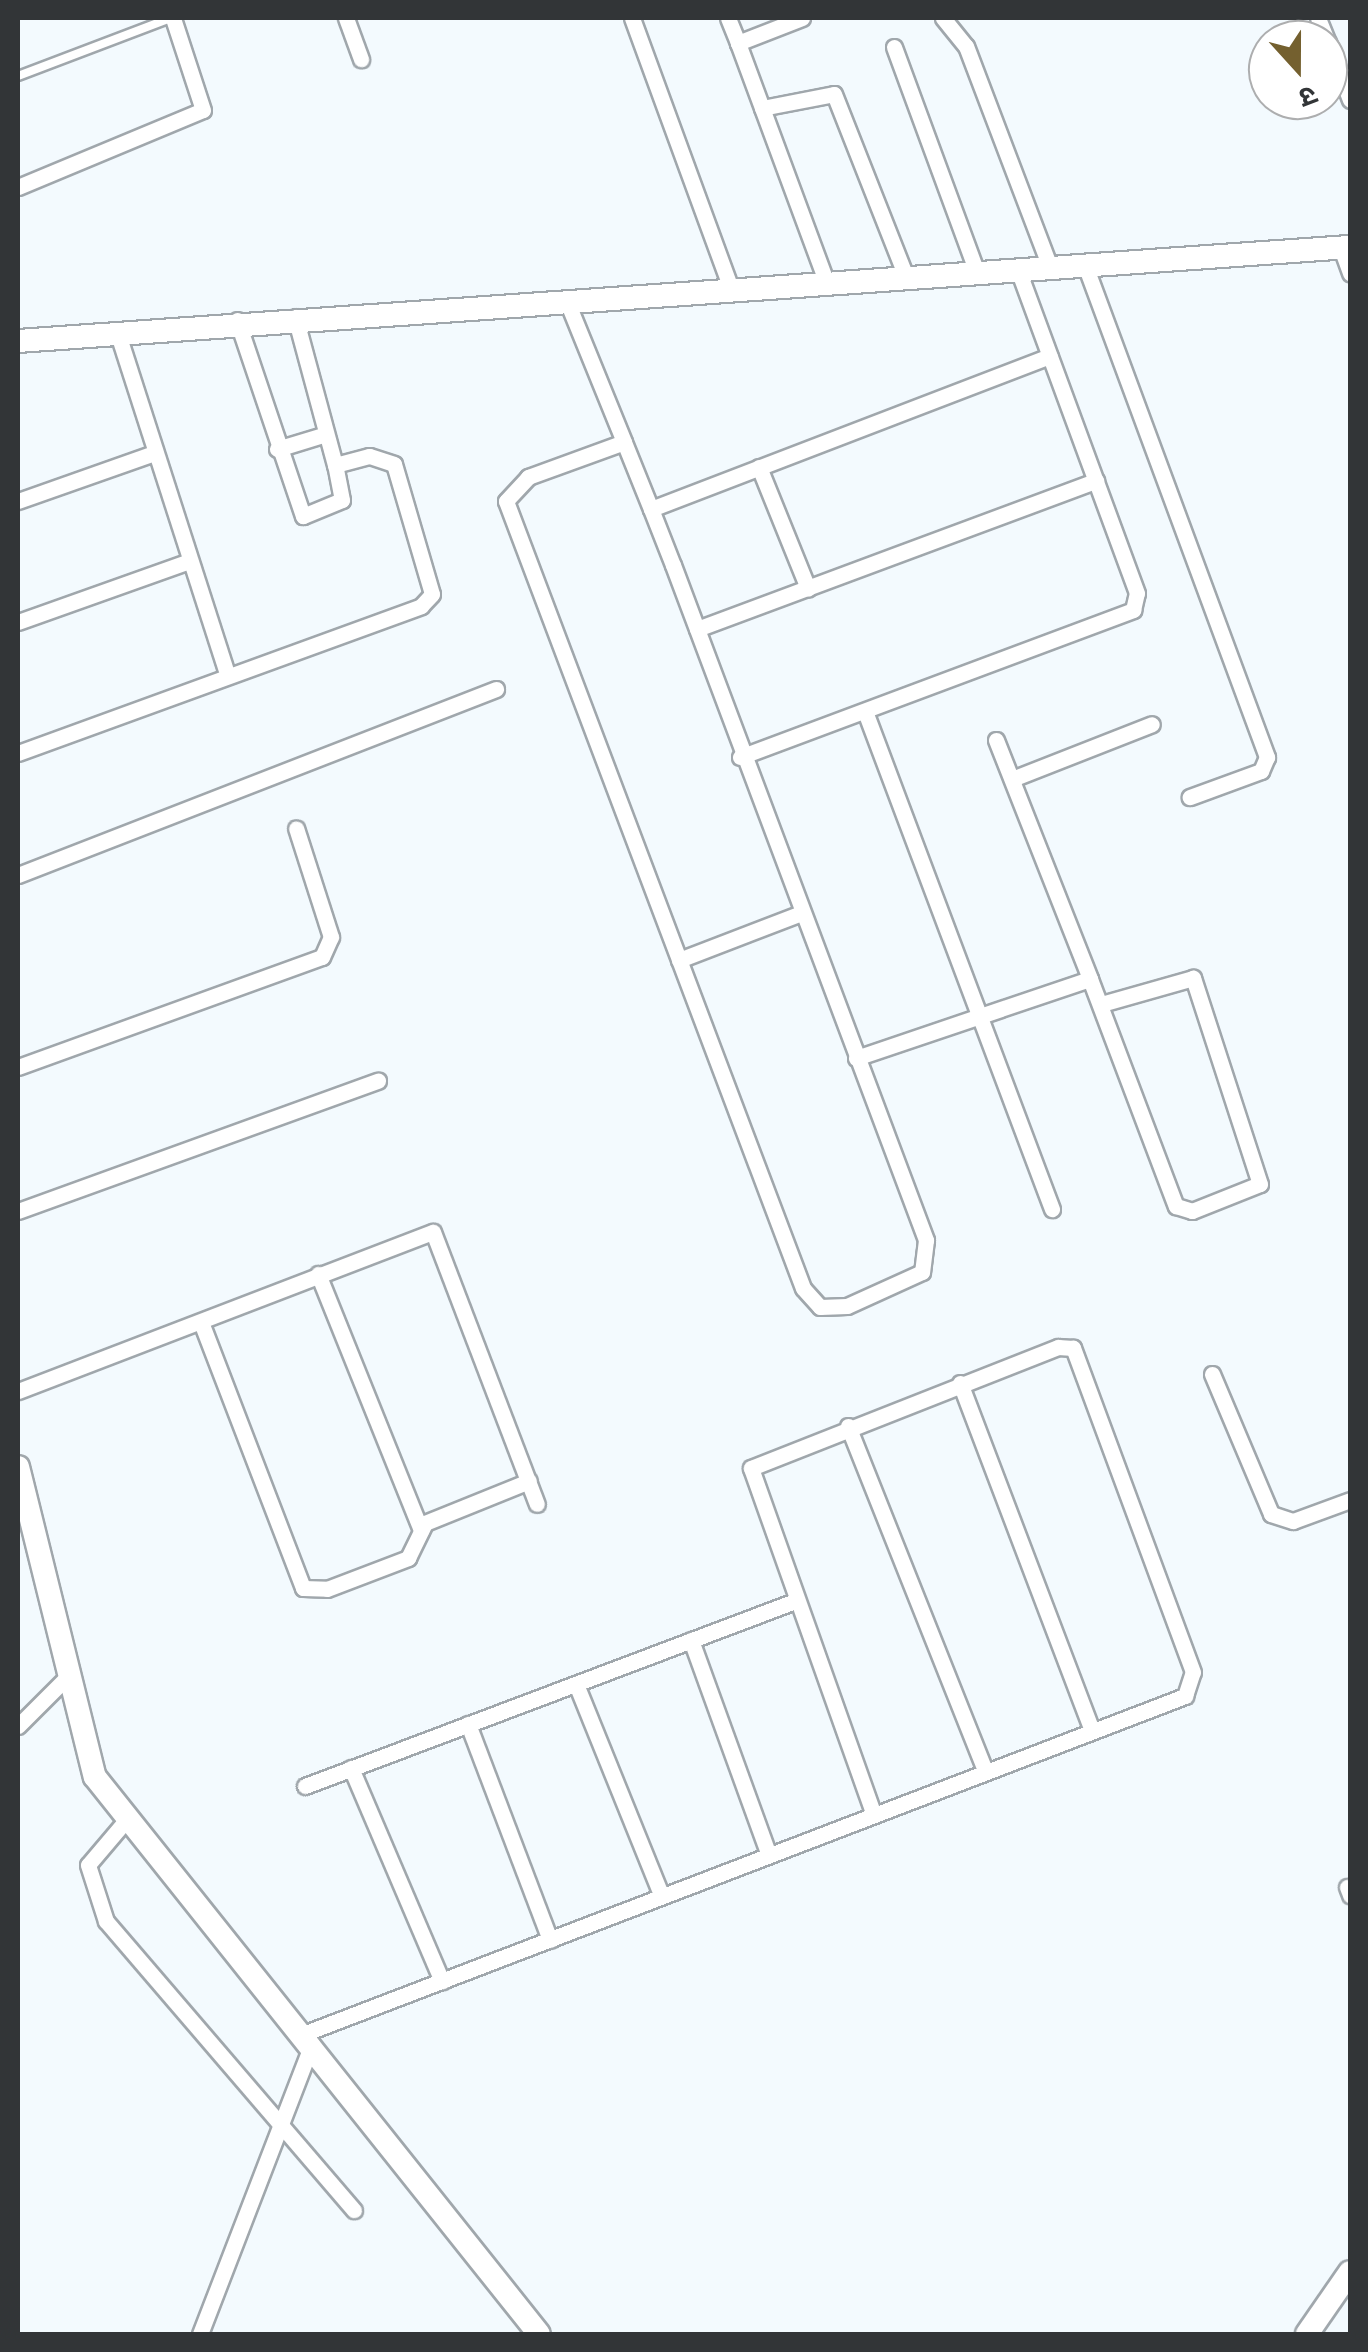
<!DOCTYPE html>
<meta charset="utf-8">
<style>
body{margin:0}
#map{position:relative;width:1368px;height:2352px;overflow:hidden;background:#f3fafe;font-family:"Roboto Serif","Noto Sans Devanagari",serif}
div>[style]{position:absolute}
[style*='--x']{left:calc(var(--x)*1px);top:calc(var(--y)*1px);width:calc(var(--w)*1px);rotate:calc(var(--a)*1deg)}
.roads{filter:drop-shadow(2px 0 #a0a7ac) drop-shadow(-2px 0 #a0a7ac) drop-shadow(0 2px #a0a7ac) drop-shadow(0 -2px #a0a7ac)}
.lane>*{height:8px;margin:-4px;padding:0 4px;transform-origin:4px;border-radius:4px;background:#fff}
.street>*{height:15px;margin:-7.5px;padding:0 7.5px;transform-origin:7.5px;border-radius:7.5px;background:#fff}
.secondary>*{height:22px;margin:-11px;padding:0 11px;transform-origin:11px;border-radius:11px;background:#fff}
span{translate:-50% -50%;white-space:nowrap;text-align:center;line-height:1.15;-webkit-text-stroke:10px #fff;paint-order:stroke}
.frame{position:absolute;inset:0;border:20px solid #323537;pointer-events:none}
.north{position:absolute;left:1248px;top:20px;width:100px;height:100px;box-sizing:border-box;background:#fff;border:2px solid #adaeaf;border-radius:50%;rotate:159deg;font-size:28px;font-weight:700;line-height:40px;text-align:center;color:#323537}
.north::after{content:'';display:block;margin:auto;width:35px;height:45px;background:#74602f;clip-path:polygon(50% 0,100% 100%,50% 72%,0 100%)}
</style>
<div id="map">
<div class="roads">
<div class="lane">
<i style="--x:18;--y:76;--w:164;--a:-20.8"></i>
</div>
<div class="street">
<i style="--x:346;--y:18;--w:44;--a:69.9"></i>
<i style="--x:632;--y:18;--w:288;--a:69.9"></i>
<i style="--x:728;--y:18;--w:27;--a:68"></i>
<i style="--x:802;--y:18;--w:69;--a:158.7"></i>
<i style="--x:738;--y:43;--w:256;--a:69.7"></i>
<i style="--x:943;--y:18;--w:36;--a:51"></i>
<i style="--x:966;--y:46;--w:236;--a:69.2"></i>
<i style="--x:1318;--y:18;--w:24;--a:68"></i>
<i style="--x:1328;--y:42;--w:62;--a:69.2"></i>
<i style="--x:894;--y:47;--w:240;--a:69.8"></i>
<i style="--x:762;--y:108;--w:73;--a:-11"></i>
<i style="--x:834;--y:94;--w:197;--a:68.5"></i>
<i style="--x:18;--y:187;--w:200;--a:-22.6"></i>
<i style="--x:203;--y:110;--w:97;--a:-108.1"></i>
<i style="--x:1341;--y:248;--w:27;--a:70"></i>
<i style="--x:1085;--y:265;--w:525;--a:69.7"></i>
<i style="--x:1267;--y:757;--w:15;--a:113"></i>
<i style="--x:1261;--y:771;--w:76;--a:159.9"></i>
<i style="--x:566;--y:299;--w:154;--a:67.9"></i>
<i style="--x:624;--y:442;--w:72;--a:68.1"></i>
<i style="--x:651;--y:509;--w:60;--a:68.6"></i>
<i style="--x:673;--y:565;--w:721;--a:69.45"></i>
<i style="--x:926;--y:1240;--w:32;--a:97"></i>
<i style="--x:922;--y:1272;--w:82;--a:155.6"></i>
<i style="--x:847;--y:1306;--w:27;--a:178"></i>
<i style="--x:820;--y:1307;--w:25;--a:-132"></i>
<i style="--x:803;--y:1288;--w:841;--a:-110.68"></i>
<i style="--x:506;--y:501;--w:33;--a:-47"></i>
<i style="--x:528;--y:477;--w:102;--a:-20"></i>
<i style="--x:237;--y:320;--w:207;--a:71.4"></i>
<i style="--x:303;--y:516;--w:42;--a:-22.3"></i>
<i style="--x:342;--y:500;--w:36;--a:-101"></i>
<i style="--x:117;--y:331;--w:362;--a:72.2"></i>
<i style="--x:277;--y:449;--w:51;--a:-17"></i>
<i style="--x:759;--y:467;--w:131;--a:68"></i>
<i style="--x:18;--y:501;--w:144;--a:-19.4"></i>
<i style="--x:651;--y:509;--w:427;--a:-21"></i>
<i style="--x:18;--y:622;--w:182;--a:-19.6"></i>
<i style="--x:697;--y:629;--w:426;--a:-20.4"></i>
<i style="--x:866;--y:714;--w:529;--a:69.41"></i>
<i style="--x:996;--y:740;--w:257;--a:68.5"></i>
<i style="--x:18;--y:753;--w:429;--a:-20"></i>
<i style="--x:421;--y:606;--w:16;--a:-47"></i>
<i style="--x:432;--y:594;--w:135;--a:-106.3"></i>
<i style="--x:394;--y:464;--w:26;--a:-162"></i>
<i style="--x:369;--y:456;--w:35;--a:165"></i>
<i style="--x:335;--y:465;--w:153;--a:-105.1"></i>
<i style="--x:740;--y:757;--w:420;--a:-20.5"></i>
<i style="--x:1133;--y:610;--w:17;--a:-77"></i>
<i style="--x:1137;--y:593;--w:345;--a:-110.2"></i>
<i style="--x:1012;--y:779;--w:150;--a:-21.4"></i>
<i style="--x:18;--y:875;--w:513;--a:-21.26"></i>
<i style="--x:679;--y:960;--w:129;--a:-21"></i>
<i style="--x:856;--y:1058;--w:247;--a:-18.7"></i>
<i style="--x:1090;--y:979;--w:243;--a:69.3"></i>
<i style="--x:1176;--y:1206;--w:17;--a:17"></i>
<i style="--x:1192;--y:1211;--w:73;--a:-21.7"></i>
<i style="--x:1260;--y:1184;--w:217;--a:-108"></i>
<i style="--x:1193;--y:978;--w:96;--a:164.2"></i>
<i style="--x:18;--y:1067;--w:323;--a:-19.9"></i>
<i style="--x:322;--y:957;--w:22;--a:-66"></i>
<i style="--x:331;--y:937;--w:114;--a:-107.8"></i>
<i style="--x:18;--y:1211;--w:383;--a:-19.9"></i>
<i style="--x:318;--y:1274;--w:276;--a:68.1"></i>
<i style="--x:201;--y:1322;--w:285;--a:69"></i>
<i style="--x:303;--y:1588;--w:24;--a:2"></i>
<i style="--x:327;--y:1589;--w:87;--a:-20.9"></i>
<i style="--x:408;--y:1558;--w:39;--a:-64"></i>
<i style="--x:425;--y:1523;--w:112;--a:-22"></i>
<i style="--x:1212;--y:1374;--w:152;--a:67.1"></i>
<i style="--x:1271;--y:1514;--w:23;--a:18"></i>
<i style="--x:1293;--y:1521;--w:61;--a:-20.2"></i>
<i style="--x:960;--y:1383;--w:372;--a:69.2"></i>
<i style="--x:18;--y:1391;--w:444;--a:-21"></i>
<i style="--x:433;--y:1232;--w:291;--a:69.1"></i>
<i style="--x:848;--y:1426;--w:371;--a:68.3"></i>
<i style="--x:691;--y:1640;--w:226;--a:70.1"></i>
<i style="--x:576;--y:1684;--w:227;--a:68"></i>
<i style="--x:468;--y:1724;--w:231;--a:69.2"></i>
<i style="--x:18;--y:1726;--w:69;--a:-45"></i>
<i style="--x:351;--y:1768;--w:232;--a:66.9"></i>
<i style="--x:305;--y:1786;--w:524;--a:-20.68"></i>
<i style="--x:127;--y:1819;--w:60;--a:130.3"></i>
<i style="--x:88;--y:1865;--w:59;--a:72.2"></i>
<i style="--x:106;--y:1921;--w:381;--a:49.4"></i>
<i style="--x:1347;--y:1887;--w:9;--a:69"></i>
<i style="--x:303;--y:2034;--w:945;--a:-20.97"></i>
<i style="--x:1185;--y:1696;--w:25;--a:-72"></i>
<i style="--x:1193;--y:1672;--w:346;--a:-110.3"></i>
<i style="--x:1073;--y:1348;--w:15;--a:-176"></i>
<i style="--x:1058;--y:1347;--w:330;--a:158.5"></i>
<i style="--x:751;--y:1468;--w:366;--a:70.5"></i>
<i style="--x:200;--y:2334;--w:311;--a:-68.9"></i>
</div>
<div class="secondary">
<i style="--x:18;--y:341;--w:1335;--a:-4.04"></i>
<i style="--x:18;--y:1467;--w:319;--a:76.1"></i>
<i style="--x:95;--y:1777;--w:712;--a:51.44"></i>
<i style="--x:1307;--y:2334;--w:75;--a:-55.3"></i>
</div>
</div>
<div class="frame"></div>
<div class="north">उ</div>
</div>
